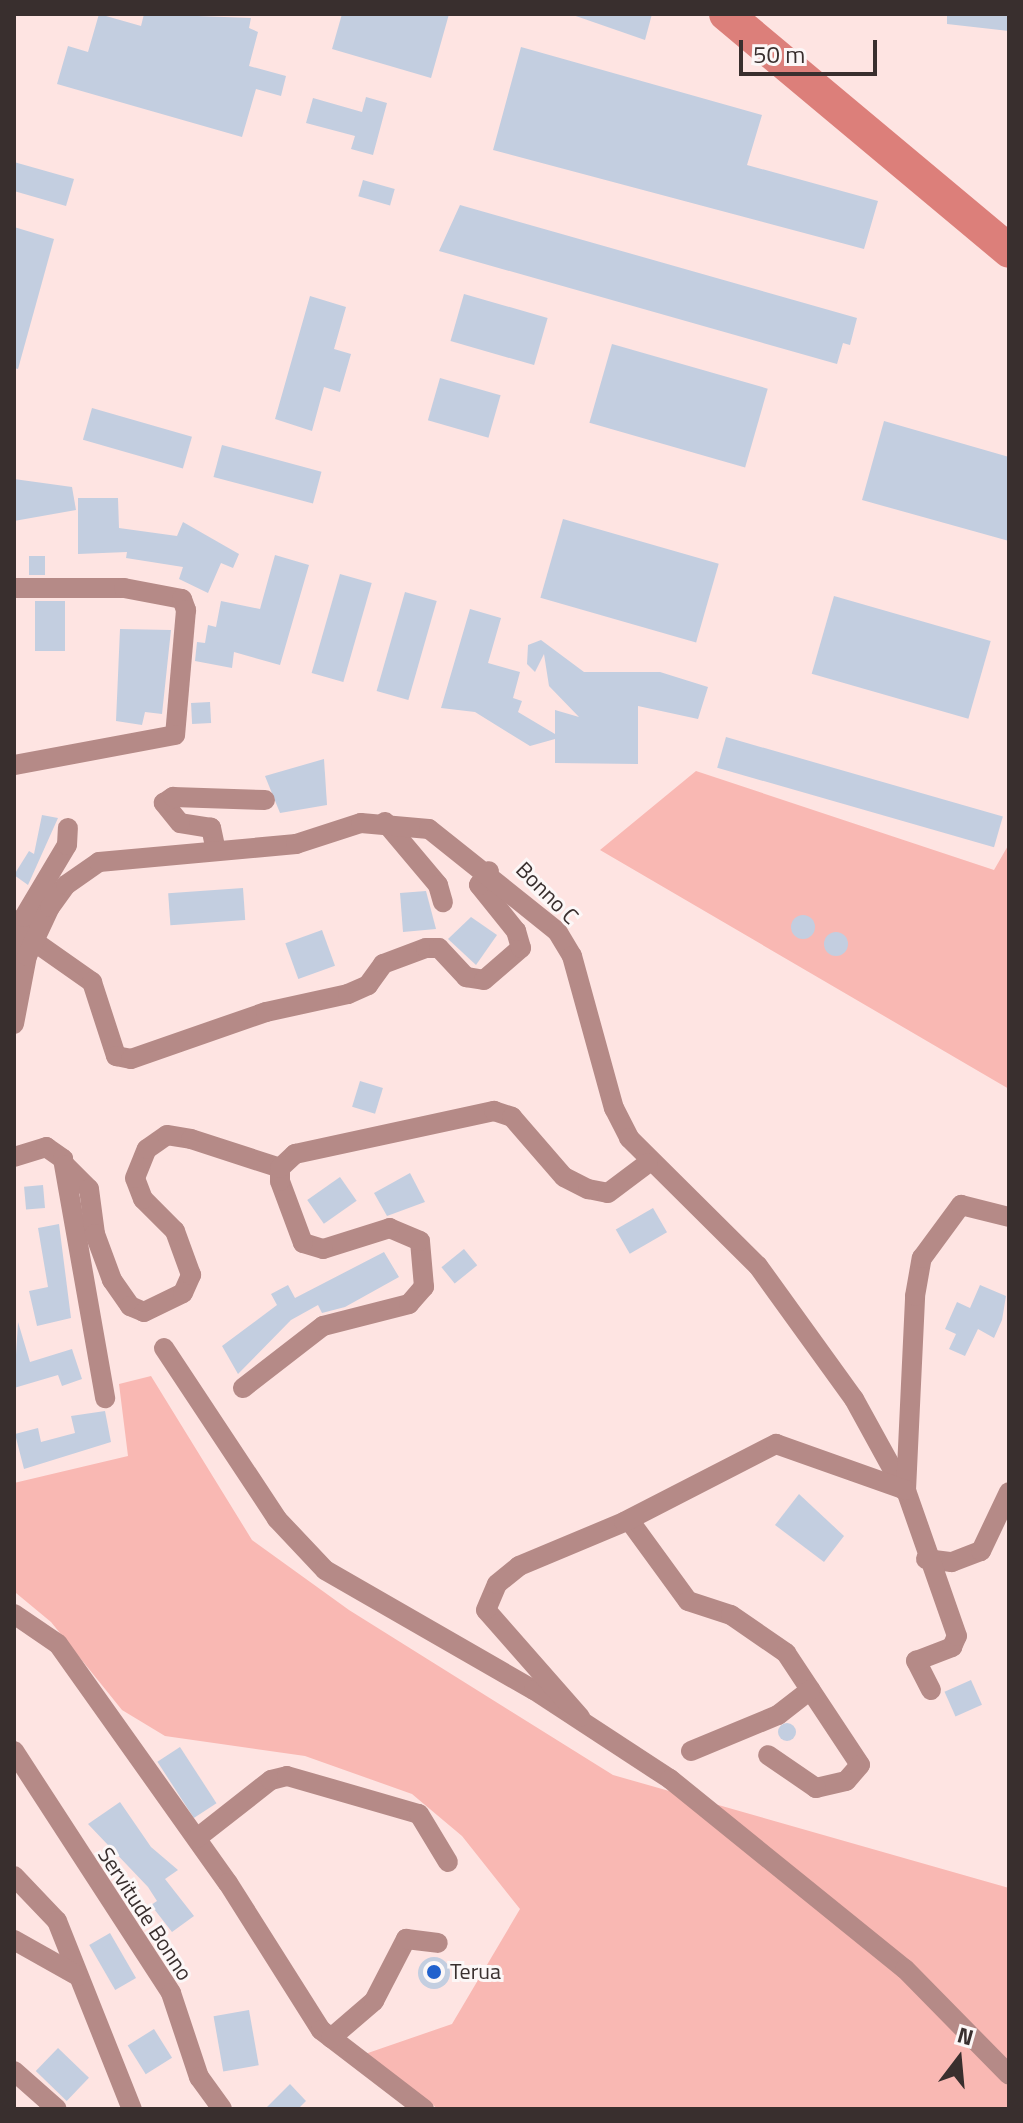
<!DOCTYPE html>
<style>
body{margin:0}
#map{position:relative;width:1023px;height:2123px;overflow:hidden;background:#fee4e2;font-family:"Titillium Web",sans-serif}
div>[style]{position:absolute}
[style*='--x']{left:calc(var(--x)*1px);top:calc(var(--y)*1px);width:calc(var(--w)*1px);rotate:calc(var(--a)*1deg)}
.green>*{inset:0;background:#f9b8b3}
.river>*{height:34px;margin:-17px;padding:0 17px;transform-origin:17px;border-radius:17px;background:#dc7f7a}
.building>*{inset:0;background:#c3cee0;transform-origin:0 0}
.round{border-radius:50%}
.minor>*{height:20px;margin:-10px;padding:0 10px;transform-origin:10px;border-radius:10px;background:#b58a87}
.dots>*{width:22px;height:22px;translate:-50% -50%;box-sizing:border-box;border:4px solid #fcf7f7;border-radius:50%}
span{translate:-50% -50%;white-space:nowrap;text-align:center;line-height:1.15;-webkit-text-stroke:6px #fcf7f7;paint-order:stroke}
.street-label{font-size:22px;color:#392f2e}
.poi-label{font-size:22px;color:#392f2e}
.left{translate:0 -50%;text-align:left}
.frame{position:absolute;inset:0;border:16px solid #392f2e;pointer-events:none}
.north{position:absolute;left:919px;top:2019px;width:80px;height:80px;-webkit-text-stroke:6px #fcf7f7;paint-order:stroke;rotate:16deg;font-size:22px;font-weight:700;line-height:32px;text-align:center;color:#392f2e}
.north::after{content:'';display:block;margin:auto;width:28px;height:36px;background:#392f2e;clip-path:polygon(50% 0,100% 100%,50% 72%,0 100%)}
.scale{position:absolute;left:739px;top:40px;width:138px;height:36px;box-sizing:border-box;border:4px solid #392f2e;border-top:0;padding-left:10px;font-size:24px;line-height:28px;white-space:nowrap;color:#392f2e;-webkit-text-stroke:6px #fcf7f7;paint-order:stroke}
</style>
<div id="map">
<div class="green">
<i style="clip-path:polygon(696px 771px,994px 870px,1009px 844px,1009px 1089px,600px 850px)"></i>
<i style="clip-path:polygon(151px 1376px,252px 1540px,349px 1610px,613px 1775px,1009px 1888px,1009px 2109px,438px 2109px,365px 2054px,452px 2024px,520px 1909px,462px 1836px,412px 1794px,305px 1756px,165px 1736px,122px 1710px,51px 1622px,16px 1593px,14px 1483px,128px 1456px,119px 1384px)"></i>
</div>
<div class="river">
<i style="--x:726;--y:14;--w:369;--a:39.9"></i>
</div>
<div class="building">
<i style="clip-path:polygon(99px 14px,141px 26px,144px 14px,251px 18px,249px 28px,258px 32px,249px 66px,286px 76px,281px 96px,256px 89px,242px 137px,57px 84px,68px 46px,88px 52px)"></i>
<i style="clip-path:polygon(342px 14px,449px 14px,431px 78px,332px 49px)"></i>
<i style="clip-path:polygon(570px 14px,652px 14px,645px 40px)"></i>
<i style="clip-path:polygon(947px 14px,1009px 14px,1009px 31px,947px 24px)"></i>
<i style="clip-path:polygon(521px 47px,762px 115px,747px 165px,878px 201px,864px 249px,493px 150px)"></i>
<i style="clip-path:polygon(366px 97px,387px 103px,373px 155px,351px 149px,355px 136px,306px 123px,313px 98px,362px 112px)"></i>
<i style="clip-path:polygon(14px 162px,74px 179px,66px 206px,14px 191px)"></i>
<i style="left:363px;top:180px;width:33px;height:17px;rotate:16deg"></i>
<i style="clip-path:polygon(460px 205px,857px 318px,850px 345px,843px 343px,837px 364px,439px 251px)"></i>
<i style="clip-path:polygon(14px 227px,54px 239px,18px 369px,14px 368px)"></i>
<i style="left:464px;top:294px;width:87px;height:49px;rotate:16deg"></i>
<i style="clip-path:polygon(310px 296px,346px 307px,334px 349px,351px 354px,340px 392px,324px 387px,312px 431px,275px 419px)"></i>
<i style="left:612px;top:344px;width:162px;height:82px;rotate:16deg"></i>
<i style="left:440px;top:378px;width:63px;height:44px;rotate:16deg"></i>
<i style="left:92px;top:408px;width:104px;height:33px;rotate:16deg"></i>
<i style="clip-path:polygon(884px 421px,1009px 457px,1009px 541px,862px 500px)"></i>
<i style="left:222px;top:445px;width:103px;height:33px;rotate:15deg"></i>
<i style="clip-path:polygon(14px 479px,72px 487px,76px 510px,14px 521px)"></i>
<i style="clip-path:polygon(78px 498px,118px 498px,119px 528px,177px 536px,183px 522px,239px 554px,233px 568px,221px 563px,208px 593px,179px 579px,183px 567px,126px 558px,127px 552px,78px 554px)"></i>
<i style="left:563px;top:519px;width:162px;height:82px;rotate:16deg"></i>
<i style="clip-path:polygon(275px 555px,309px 565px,280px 665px,234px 652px,232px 668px,195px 661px,197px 642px,205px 643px,208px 625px,216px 627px,221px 601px,260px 609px)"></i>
<i style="left:29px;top:556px;width:16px;height:19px"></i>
<i style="left:340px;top:574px;width:33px;height:103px;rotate:16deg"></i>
<i style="left:405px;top:592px;width:33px;height:103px;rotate:16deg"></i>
<i style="left:834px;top:596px;width:163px;height:81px;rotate:16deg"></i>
<i style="left:35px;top:601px;width:30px;height:50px"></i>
<i style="clip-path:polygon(470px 609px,501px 618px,488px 663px,520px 672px,513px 698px,522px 701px,518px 712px,555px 734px,555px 710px,579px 717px,549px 686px,544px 654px,535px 672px,527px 664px,528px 645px,541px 640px,584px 672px,660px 672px,708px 687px,698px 719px,638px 706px,638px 764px,555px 763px,555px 739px,530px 746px,475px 712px,441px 708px)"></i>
<i style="clip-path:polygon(120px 629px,171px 630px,162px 714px,145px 712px,142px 725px,116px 721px)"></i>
<i style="left:210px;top:702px;width:21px;height:19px;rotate:87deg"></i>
<i style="left:726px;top:737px;width:288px;height:32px;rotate:16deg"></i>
<i style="clip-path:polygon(324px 759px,327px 805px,280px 813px,265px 776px)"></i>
<i style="clip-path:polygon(42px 815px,58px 818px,28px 885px,14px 875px,29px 851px,34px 854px)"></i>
<i style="left:243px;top:888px;width:32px;height:75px;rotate:86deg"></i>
<i style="clip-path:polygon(426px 891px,436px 929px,403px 932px,400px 893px)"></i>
<i class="round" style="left:791px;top:915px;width:24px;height:24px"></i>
<i style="clip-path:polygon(471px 917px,497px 935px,476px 965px,448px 939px)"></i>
<i style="left:322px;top:930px;width:38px;height:39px;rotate:70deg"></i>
<i class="round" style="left:824px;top:932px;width:24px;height:24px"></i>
<i style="left:360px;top:1081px;width:24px;height:27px;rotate:17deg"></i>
<i style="clip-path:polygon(410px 1173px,425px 1202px,387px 1216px,374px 1193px)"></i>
<i style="left:340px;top:1177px;width:29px;height:40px;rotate:55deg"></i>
<i style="left:43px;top:1185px;width:23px;height:19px;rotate:85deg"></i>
<i style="left:653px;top:1208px;width:28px;height:43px;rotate:60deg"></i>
<i style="clip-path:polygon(59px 1224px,71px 1318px,37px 1326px,29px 1291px,48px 1287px,38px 1228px)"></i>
<i style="left:464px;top:1249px;width:21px;height:29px;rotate:51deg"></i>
<i style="clip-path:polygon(384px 1252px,399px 1277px,345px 1307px,322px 1313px,318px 1305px,291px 1320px,238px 1374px,222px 1346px,277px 1305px,271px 1294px,288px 1285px,295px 1298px)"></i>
<i style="clip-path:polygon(980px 1285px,1006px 1296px,1002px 1320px,994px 1338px,978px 1329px,965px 1356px,949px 1349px,956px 1334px,945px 1329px,957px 1302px,970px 1308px)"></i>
<i style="clip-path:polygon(18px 1322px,30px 1362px,72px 1349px,82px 1379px,62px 1386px,58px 1375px,14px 1388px)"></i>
<i style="clip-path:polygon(105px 1411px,111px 1442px,24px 1469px,15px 1434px,38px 1428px,41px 1442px,75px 1433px,71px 1416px)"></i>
<i style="clip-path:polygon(799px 1494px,844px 1536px,824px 1562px,775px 1525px)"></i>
<i style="left:971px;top:1680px;width:27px;height:29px;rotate:66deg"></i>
<i class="round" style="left:778px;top:1723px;width:18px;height:18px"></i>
<i style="left:180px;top:1747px;width:67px;height:27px;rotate:57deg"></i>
<i style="clip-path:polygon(120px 1802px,151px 1847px,178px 1870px,165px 1879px,194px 1916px,172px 1932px,151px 1905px,157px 1901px,148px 1887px,88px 1824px)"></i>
<i style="left:110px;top:1933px;width:52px;height:24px;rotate:60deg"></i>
<i class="round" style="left:418px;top:1957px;width:32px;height:32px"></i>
<i style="left:249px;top:2010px;width:56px;height:36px;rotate:80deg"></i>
<i style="left:154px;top:2029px;width:34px;height:31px;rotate:58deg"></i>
<i style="left:58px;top:2048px;width:43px;height:32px;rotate:44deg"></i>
<i style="clip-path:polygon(290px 2084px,306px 2101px,298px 2109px,265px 2109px)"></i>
</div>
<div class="minor">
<i style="--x:14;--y:588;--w:110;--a:0"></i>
<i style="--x:124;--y:588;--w:59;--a:10.7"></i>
<i style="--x:182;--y:599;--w:12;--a:70"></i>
<i style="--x:186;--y:610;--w:125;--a:95"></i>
<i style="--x:175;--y:735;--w:164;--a:169.4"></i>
<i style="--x:385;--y:822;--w:82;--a:49.9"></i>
<i style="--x:438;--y:885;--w:18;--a:74"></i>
<i style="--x:216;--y:851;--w:24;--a:-102"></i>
<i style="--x:211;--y:828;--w:31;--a:-171"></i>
<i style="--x:180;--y:823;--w:26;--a:-129"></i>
<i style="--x:164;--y:803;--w:11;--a:-34"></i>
<i style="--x:173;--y:797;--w:92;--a:1.9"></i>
<i style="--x:35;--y:942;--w:70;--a:35.1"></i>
<i style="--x:92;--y:982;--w:78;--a:72"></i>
<i style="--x:116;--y:1056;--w:15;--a:11"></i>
<i style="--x:131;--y:1059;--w:143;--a:-19.2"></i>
<i style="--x:266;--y:1012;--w:84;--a:-12.4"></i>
<i style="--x:348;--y:994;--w:22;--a:-24"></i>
<i style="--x:368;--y:985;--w:26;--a:-54"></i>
<i style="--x:383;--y:964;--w:46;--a:-20.4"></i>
<i style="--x:426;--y:948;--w:13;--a:0"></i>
<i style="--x:439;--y:948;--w:40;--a:47"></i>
<i style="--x:466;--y:977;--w:18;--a:9"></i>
<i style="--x:484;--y:980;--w:49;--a:-40.9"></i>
<i style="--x:521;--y:948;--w:18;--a:-106"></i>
<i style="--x:516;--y:931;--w:59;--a:-128.8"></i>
<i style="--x:479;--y:885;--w:17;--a:-54"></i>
<i style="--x:14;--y:951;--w:35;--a:-74"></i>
<i style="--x:24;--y:917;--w:84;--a:-59.2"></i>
<i style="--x:67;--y:845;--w:17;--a:-87"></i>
<i style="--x:14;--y:1024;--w:69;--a:-79.2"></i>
<i style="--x:27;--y:956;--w:54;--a:-64.9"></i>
<i style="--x:50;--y:907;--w:27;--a:-54"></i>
<i style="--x:66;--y:885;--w:40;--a:-34.9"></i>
<i style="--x:99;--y:862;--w:198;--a:-5.2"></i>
<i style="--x:296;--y:844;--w:68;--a:-17.9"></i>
<i style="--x:361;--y:823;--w:68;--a:5"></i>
<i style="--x:429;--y:829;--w:164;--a:38.6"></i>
<i style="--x:557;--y:931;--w:29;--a:59"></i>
<i style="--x:572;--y:956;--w:158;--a:74.6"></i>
<i style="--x:614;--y:1108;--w:34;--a:63"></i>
<i style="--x:629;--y:1138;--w:182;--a:44.8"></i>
<i style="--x:758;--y:1266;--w:164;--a:54.2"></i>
<i style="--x:854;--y:1399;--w:104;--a:61.2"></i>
<i style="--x:14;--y:1157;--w:34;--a:-17"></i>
<i style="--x:46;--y:1147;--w:21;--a:35"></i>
<i style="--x:63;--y:1159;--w:243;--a:80"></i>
<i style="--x:65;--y:1165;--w:34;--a:45"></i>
<i style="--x:89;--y:1189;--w:45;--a:82.4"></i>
<i style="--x:95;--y:1234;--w:49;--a:69.7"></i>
<i style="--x:112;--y:1280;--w:32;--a:55"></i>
<i style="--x:130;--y:1306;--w:15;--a:23"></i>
<i style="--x:144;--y:1312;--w:43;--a:-26"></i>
<i style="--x:183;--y:1293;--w:20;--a:-66"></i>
<i style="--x:191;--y:1275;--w:47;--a:-110"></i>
<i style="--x:175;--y:1231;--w:45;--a:-135"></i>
<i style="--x:143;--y:1199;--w:22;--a:-111"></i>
<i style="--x:135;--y:1178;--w:31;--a:-68"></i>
<i style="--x:147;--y:1149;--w:24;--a:-35"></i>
<i style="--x:167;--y:1135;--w:24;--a:9"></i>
<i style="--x:191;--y:1139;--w:94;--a:18"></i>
<i style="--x:164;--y:1348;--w:205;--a:56.5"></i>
<i style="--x:277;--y:1519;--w:70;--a:46.7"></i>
<i style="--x:325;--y:1570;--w:241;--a:29.9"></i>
<i style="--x:534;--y:1690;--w:163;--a:33.2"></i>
<i style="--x:670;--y:1779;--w:302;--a:39"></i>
<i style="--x:905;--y:1969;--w:148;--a:45.5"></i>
<i style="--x:243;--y:1388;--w:101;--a:-37.8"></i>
<i style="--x:323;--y:1326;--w:89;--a:-14.3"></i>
<i style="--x:409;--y:1304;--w:23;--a:-49"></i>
<i style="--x:424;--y:1287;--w:46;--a:-95"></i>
<i style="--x:420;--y:1241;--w:33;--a:-157"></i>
<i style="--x:390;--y:1228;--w:70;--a:162.6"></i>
<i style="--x:323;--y:1249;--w:21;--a:-163"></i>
<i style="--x:303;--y:1243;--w:66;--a:-110.4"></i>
<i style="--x:280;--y:1181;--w:13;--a:-90"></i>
<i style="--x:280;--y:1168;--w:21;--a:-43"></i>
<i style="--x:295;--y:1154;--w:204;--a:-12.2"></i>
<i style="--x:494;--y:1111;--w:19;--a:18"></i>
<i style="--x:512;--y:1117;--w:79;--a:49.1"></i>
<i style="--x:564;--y:1177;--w:27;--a:27"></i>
<i style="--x:588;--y:1189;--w:20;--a:11"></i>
<i style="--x:608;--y:1193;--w:50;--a:-36.9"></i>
<i style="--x:629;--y:1520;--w:100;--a:53.9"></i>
<i style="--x:688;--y:1601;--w:45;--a:18"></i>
<i style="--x:731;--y:1615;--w:67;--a:34.6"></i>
<i style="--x:786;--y:1653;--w:134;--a:56.5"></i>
<i style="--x:860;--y:1765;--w:21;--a:131"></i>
<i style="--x:846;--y:1781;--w:31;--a:167"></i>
<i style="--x:816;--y:1788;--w:58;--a:-145.5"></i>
<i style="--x:926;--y:1559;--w:26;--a:7"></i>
<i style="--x:952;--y:1562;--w:31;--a:-21"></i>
<i style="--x:981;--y:1551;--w:65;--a:-64.6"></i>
<i style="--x:14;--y:1614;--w:53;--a:34.3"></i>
<i style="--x:58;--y:1644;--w:293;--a:54.6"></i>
<i style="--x:228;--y:1883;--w:174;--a:57.7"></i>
<i style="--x:321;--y:2030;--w:130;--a:37.5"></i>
<i style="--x:931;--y:1690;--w:33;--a:-117"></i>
<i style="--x:916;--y:1661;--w:39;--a:-21"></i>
<i style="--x:952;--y:1647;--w:12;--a:-66"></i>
<i style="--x:957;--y:1636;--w:155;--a:-109.3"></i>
<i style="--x:906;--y:1490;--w:194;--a:-87.3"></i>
<i style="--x:915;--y:1296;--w:39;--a:-80"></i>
<i style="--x:922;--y:1258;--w:66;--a:-53.7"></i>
<i style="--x:961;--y:1205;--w:49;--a:14"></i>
<i style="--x:580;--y:1717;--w:142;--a:-131.3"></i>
<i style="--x:486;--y:1610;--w:28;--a:-67"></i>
<i style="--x:497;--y:1584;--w:28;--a:-39"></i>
<i style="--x:519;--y:1566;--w:114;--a:-22.7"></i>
<i style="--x:624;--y:1522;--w:171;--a:-27.2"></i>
<i style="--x:776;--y:1444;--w:138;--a:19.5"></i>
<i style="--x:14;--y:1751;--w:288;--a:57"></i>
<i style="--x:171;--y:1993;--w:89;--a:71.6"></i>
<i style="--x:199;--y:2077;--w:39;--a:54"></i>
<i style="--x:691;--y:1751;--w:94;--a:-22.5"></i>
<i style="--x:778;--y:1715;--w:41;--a:-38"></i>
<i style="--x:197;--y:1838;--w:94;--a:-38.1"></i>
<i style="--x:271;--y:1780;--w:16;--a:-14"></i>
<i style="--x:287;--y:1776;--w:137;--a:16.1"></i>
<i style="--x:419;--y:1814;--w:56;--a:58.9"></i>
<i style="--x:14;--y:1876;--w:62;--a:46.3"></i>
<i style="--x:57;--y:1921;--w:202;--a:68.3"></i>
<i style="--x:14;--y:1940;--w:73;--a:29.4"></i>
<i style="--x:331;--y:2038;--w:57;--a:-40.7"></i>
<i style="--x:374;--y:2001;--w:70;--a:-62.7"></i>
<i style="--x:406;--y:1939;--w:32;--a:7"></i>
<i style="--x:14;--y:2071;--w:57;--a:41.5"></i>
</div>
<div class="dots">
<i style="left:434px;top:1972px;background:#2161cd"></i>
</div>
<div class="street-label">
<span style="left:547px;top:893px;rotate:45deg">Bonno C</span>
<span style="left:145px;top:1914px;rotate:57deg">Servitude Bonno</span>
</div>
<div class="poi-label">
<span class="left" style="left:450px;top:1972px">Terua</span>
</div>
<div class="frame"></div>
<div class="north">N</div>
<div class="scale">50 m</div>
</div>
